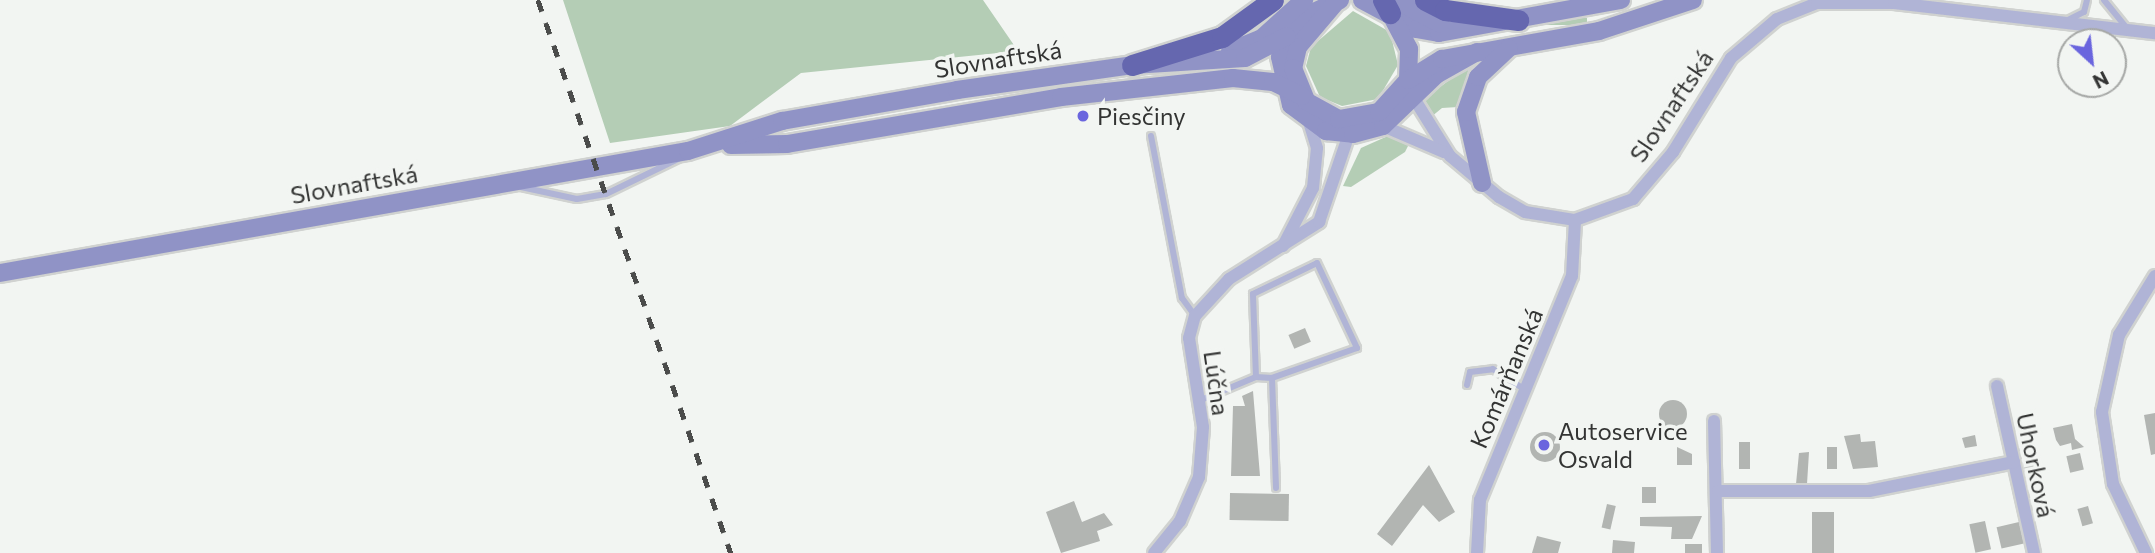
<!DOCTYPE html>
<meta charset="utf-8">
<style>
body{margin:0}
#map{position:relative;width:2155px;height:553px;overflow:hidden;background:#f2f5f2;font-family:Commissioner,sans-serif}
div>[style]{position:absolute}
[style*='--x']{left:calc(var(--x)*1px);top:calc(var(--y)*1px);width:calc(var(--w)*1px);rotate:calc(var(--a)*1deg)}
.green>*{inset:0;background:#b4cdb5;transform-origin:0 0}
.building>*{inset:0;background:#b2b5b2;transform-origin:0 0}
.round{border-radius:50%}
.roads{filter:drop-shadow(2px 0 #d0d2d0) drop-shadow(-2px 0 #d0d2d0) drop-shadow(0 2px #d0d2d0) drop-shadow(0 -2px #d0d2d0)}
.lane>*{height:6px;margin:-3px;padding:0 3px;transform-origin:3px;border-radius:3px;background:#b0b4d6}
.street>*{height:12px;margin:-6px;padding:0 6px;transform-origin:6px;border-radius:6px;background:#b0b4d6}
.secondary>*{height:18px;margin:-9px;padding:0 9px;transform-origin:9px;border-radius:9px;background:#9093c6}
.highway>*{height:21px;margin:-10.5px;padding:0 10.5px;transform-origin:10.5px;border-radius:10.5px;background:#6567af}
.rail>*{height:4.5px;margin-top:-2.25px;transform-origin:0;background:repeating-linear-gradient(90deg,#4b4c4b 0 12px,transparent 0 24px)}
.dots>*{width:19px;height:19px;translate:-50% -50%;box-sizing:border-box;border:4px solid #f2f5f2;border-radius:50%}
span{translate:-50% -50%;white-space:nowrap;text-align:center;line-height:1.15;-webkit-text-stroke:7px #f2f5f2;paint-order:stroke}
.street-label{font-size:24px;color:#333433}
.poi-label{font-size:24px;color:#333433}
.left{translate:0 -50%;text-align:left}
.north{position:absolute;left:2057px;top:28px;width:70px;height:70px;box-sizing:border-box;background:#f2f5f2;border:2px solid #a6a8a6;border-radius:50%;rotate:153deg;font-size:19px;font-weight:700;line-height:28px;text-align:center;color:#333433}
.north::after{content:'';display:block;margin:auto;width:24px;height:32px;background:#6a65de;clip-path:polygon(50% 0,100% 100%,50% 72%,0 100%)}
</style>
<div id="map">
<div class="green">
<i style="clip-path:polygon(563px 0,983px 0,1018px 51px,801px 73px,730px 126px,610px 143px)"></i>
<i style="clip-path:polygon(1353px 11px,1390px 32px,1398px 65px,1378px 99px,1342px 106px,1320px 97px,1306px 66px,1311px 47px)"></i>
<i style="left:1587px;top:18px;width:7px;height:108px;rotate:90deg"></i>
<i style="clip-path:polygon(1465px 68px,1472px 73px,1458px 107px,1442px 108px,1431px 117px,1423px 100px)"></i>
<i style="clip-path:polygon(1390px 135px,1410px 142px,1405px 152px,1351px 187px,1343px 186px,1361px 148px)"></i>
</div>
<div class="building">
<i style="left:1305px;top:328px;width:15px;height:18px;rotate:67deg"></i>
<i style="clip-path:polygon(1253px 391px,1260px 476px,1231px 476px,1233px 406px,1245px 406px,1242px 396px)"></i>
<i class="round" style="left:1659px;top:400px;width:28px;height:28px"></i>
<i style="clip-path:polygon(2155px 413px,2155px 454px,2151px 455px,2144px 415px)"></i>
<i style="clip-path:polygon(2072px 424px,2075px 439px,2084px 447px,2072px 450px,2071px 443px,2060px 446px,2056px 440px,2053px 428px)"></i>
<i class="round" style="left:1530px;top:432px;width:30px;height:30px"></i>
<i style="clip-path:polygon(1860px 434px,1861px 442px,1875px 441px,1878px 467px,1853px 469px,1844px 436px)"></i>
<i style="clip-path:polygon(1975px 435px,1977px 446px,1965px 448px,1962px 438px)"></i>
<i style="left:1739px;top:442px;width:11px;height:27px"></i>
<i style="clip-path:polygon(1677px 447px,1692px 454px,1692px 465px,1677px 465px)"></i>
<i style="left:1827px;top:447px;width:10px;height:22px"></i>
<i style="clip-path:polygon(1809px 452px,1807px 484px,1796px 484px,1799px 453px)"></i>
<i style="left:2080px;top:453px;width:17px;height:14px;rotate:77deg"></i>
<i style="left:2036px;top:460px;width:10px;height:15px;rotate:79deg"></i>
<i style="clip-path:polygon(1429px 465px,1455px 512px,1439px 522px,1423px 505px,1392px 546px,1377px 534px)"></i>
<i style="left:1642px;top:487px;width:14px;height:16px"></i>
<i style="left:1230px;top:493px;width:59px;height:27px;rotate:1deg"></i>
<i style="clip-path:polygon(1074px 501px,1082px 522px,1104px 513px,1113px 525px,1097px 531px,1100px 541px,1061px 553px,1046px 512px)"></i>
<i style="left:1607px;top:504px;width:9px;height:24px;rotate:13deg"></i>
<i style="left:2088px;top:506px;width:18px;height:11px;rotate:74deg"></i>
<i style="left:1812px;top:512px;width:22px;height:41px"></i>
<i style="clip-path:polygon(1702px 516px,1692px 539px,1671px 539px,1672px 527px,1640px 526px,1640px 517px)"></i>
<i style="left:1985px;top:521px;width:29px;height:16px;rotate:78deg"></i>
<i style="left:2019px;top:522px;width:22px;height:23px;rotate:77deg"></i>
<i style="clip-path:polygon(1537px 536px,1561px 542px,1558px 553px,1532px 553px)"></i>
<i style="clip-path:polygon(1613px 540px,1635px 542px,1634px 553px,1612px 553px)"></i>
<i style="left:1685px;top:544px;width:17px;height:9px"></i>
</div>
<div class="roads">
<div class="lane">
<i style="--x:2104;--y:0;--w:36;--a:51"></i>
<i style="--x:2068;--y:20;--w:18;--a:-27"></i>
<i style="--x:2084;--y:12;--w:12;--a:-76"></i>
<i style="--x:1151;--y:136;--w:165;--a:79.2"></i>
<i style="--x:1182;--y:298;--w:22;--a:54"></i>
<i style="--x:521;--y:187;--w:57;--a:12.1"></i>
<i style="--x:577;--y:199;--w:29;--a:-10"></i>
<i style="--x:606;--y:194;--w:80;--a:-25.9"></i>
<i style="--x:1256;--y:377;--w:16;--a:4"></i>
<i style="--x:1272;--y:378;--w:110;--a:87.9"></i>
<i style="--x:1467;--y:385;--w:13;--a:-77"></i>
<i style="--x:1470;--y:372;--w:23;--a:-7"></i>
<i style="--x:1493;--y:369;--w:35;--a:33"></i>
<i style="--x:1201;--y:400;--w:60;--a:-22.7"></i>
<i style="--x:1256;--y:377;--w:83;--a:-92.1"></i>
<i style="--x:1253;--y:294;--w:71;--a:-25.8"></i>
<i style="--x:1317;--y:263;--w:94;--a:64.8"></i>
<i style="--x:1357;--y:348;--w:90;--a:160.6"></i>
</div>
<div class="street">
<i style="--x:1410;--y:92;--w:75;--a:58"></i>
<i style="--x:1450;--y:156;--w:64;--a:39.9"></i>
<i style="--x:1499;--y:197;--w:30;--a:30"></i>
<i style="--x:1525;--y:212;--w:51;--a:9.1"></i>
<i style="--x:1575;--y:220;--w:62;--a:-19.9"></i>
<i style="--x:1633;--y:199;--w:62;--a:-49.6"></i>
<i style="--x:1673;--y:152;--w:110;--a:-58.3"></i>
<i style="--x:1731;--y:58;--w:60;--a:-40.3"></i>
<i style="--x:1777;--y:19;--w:43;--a:-21.8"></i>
<i style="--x:1817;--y:3;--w:77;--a:0"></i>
<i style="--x:1894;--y:3;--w:263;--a:6.6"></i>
<i style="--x:1383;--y:126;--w:66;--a:23.1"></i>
<i style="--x:1283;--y:246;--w:65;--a:-62.7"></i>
<i style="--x:1313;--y:188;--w:40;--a:-84.3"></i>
<i style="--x:1317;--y:148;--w:28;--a:-107"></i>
<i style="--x:1997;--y:386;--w:171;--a:77.5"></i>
<i style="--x:1714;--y:421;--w:132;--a:88.7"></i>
<i style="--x:1718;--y:491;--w:151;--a:0"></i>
<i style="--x:1869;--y:491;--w:148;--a:-11.3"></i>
<i style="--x:1154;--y:553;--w:41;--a:-50.9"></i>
<i style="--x:1180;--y:521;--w:48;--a:-66.6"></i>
<i style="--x:1199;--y:477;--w:50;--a:-85.4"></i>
<i style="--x:1203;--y:427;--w:90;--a:-98.9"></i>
<i style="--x:1189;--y:338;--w:23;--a:-75"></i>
<i style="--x:1195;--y:316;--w:50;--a:-47.4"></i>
<i style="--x:1229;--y:279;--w:107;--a:-32.3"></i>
<i style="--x:1319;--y:222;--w:93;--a:-71.2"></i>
<i style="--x:1477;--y:553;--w:53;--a:-86.8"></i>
<i style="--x:1480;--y:500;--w:242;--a:-67.7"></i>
<i style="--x:1572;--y:276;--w:56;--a:-86.9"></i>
<i style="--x:2146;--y:553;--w:76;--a:-115.6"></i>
<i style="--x:2113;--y:484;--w:73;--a:-98.7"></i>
<i style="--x:2102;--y:412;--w:79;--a:-77.6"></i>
<i style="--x:2119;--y:335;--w:69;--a:-58.6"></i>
</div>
<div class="secondary">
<i style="--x:1340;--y:0;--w:41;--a:155.3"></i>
<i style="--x:1303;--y:17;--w:46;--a:119.9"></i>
<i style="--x:1280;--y:57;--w:49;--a:77.1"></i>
<i style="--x:1291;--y:105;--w:44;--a:36.6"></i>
<i style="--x:1326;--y:131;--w:27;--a:6"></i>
<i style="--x:1353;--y:134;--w:31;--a:-15"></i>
<i style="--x:1383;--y:126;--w:74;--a:-43.9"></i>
<i style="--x:1436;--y:75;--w:47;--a:-29.3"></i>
<i style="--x:1362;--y:0;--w:61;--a:28.2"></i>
<i style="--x:1416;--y:29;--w:23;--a:10"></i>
<i style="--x:1439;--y:33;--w:185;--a:-10.3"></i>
<i style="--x:1395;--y:0;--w:52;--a:27.6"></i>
<i style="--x:1337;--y:1;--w:60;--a:130.3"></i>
<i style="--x:1298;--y:47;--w:22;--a:103"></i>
<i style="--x:1293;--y:68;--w:35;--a:68"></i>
<i style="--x:1306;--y:101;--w:38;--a:29"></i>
<i style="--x:1339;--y:119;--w:41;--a:-9.9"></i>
<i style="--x:1379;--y:112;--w:43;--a:-47.8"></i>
<i style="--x:1408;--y:80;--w:31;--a:-88"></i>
<i style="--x:1409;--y:49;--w:41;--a:-117.8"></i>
<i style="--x:1230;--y:51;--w:35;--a:-22"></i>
<i style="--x:1262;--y:38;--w:57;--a:-42.1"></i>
<i style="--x:1408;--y:80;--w:40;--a:-32"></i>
<i style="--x:1442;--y:59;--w:159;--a:-10.1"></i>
<i style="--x:1599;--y:31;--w:99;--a:-18.3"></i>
<i style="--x:731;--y:145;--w:56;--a:-1"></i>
<i style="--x:787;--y:144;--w:278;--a:-9.7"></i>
<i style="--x:1061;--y:97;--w:173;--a:-6.3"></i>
<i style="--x:1233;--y:78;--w:40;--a:5.7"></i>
<i style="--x:1273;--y:82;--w:32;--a:26"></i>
<i style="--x:1482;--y:183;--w:73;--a:-102.7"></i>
<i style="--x:1466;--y:112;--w:37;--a:-71"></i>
<i style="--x:1478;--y:77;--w:42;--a:-43.1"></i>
<i style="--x:0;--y:273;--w:699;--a:-10.06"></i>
<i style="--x:688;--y:151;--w:99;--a:-17.7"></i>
<i style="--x:782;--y:121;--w:178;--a:-10"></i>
<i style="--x:957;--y:90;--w:177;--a:-8.1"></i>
<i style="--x:1132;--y:65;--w:113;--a:-3.5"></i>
<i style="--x:1245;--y:58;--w:47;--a:-27.6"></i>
</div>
<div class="highway">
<i style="--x:1383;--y:0;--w:15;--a:62"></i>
<i style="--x:1425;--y:0;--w:22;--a:27"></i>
<i style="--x:1445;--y:10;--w:74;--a:7.8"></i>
<i style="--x:1132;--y:65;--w:94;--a:-17.3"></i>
<i style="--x:1222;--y:37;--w:63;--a:-36"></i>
</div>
</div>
<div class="rail">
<i style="--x:538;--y:0;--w:586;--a:70.76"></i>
</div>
<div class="dots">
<i style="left:1083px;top:116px;background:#6a65de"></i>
<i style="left:1544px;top:445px;background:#6a65de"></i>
</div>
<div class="street-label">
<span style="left:998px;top:59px;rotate:-9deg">Slovnaftská</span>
<span style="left:1671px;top:106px;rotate:-56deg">Slovnaftská</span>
<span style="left:354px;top:184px;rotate:-10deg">Slovnaftská</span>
<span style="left:1506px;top:378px;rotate:-67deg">Komárňanská</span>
<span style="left:1217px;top:383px;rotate:82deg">Lúčna</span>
<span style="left:2036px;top:465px;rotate:78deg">Uhorková</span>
</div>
<div class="poi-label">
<span class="left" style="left:1097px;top:116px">Piesčiny</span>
<span class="left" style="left:1558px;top:445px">Autoservice<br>Osvald</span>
</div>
<div class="north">N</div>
</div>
